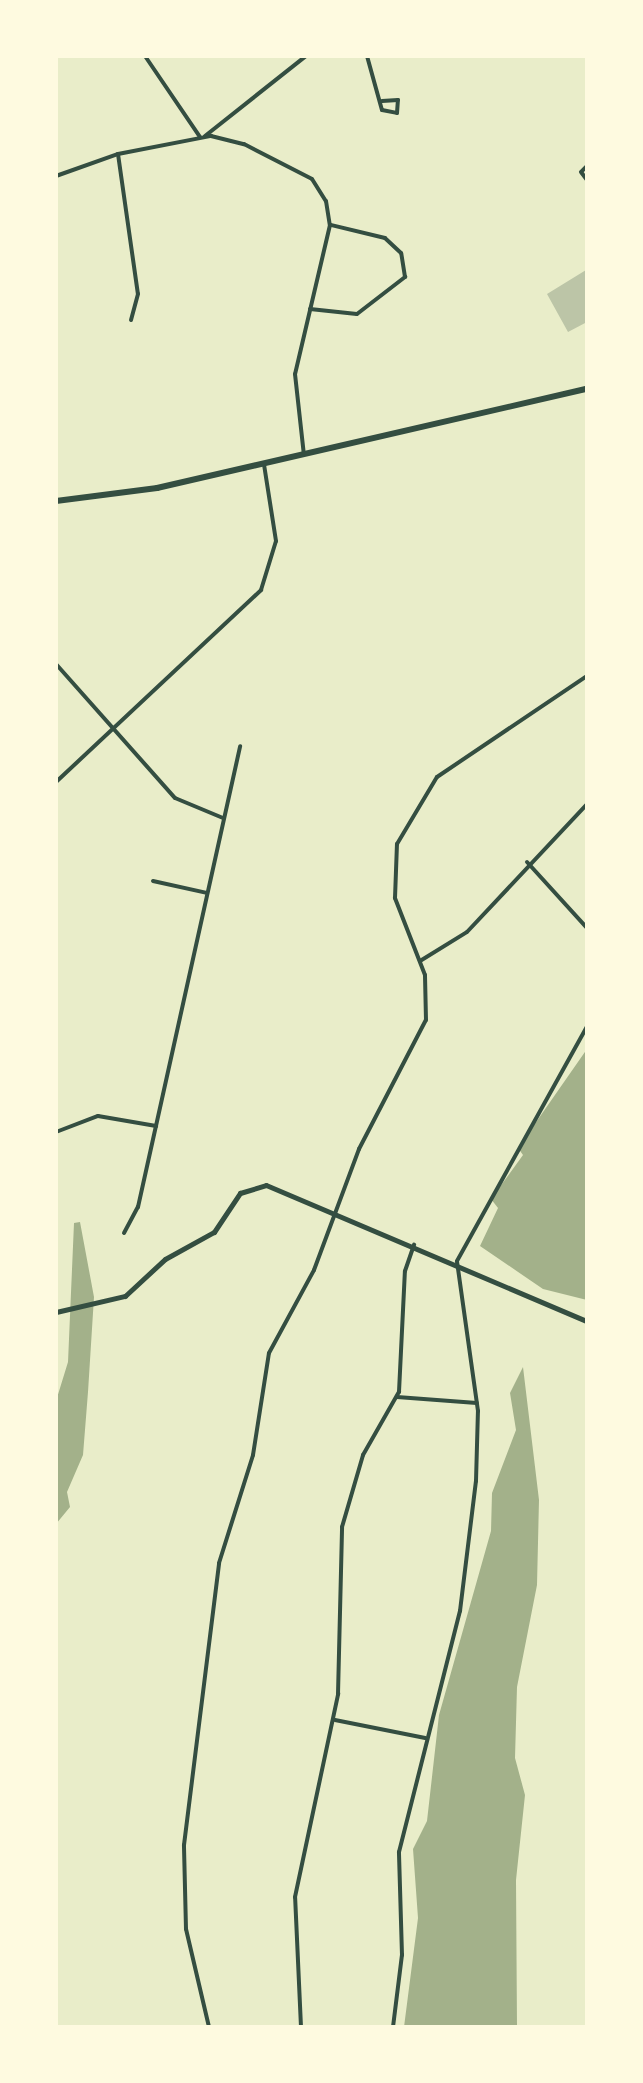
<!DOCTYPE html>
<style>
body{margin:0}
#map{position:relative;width:643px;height:2083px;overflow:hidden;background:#e9edc9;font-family:Mulish,sans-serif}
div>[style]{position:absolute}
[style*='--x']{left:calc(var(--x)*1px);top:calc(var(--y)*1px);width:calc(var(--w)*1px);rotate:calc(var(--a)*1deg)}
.water>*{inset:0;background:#a3b18a}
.building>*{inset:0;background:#bcc5a7}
.minor>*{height:4px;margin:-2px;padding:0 2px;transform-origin:2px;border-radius:2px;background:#344e41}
.tertiary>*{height:5px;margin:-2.5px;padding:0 2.5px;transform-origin:2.5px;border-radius:2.5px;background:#344e41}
.primary>*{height:6px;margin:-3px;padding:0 3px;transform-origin:3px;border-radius:3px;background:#344e41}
span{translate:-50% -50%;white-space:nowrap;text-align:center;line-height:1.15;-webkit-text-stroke:6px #fefae0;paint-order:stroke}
.frame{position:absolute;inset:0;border:58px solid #fefae0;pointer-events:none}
</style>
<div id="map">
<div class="water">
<i style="clip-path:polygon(587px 1049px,587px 1300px,543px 1289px,480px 1246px,498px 1208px,491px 1199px,523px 1155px,518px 1148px)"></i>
<i style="clip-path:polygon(80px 1222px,94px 1297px,88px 1392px,83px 1455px,67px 1492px,70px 1507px,56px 1524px,56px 1401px,68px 1362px,74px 1223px)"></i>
<i style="clip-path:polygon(523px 1367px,539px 1500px,537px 1585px,517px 1687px,515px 1758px,525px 1795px,516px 1880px,517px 2027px,404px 2027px,418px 1918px,413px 1849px,427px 1821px,439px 1715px,491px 1531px,492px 1493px,516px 1430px,510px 1393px)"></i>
</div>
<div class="building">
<i style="clip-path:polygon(587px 259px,587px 322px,568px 332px,547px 294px,586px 270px)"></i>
</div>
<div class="minor">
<i style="--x:145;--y:56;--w:98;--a:55.8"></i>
<i style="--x:367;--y:56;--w:56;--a:74.5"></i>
<i style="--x:382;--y:110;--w:15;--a:11"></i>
<i style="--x:397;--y:113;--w:13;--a:-86"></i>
<i style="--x:398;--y:100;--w:16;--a:176"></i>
<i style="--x:205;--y:136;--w:129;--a:-38.4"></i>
<i style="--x:118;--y:154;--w:141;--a:81.9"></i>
<i style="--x:138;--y:294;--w:27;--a:105"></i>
<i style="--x:587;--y:166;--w:8;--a:135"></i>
<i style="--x:581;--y:172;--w:10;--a:53"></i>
<i style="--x:56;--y:176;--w:66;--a:-19.5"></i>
<i style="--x:118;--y:154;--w:95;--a:-11"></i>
<i style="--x:211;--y:136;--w:34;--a:14"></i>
<i style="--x:244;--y:144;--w:76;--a:27.2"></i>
<i style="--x:312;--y:179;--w:26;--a:58"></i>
<i style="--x:326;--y:201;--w:24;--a:81"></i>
<i style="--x:330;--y:225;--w:153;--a:103.2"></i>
<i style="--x:295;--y:374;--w:81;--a:83.7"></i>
<i style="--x:310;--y:309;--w:47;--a:6.1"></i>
<i style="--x:357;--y:314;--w:61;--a:-37.6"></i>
<i style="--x:405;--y:277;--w:24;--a:-99"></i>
<i style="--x:401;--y:253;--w:22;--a:-137"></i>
<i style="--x:385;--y:238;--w:56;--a:-166.5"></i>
<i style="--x:56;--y:664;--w:179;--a:48.4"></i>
<i style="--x:175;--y:798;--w:52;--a:22.6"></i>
<i style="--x:56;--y:782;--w:281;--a:-43.1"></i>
<i style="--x:261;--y:590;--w:51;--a:-73"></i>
<i style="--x:276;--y:541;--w:78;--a:-98.9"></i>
<i style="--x:527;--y:862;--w:89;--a:47.7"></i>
<i style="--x:153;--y:881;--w:55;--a:12.5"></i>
<i style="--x:420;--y:961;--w:55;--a:-31.7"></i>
<i style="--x:467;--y:932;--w:175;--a:-46.8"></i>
<i style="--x:56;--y:1132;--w:45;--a:-20.9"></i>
<i style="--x:98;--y:1116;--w:59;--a:9.8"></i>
<i style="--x:124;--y:1233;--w:30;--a:-62"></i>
<i style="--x:138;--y:1207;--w:472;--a:-77.5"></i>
<i style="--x:397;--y:1397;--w:80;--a:4.3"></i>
<i style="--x:335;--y:1720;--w:92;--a:11.3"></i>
<i style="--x:209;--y:2027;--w:101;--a:-103.2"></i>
<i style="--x:186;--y:1929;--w:84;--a:-91.4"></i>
<i style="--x:184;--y:1845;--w:284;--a:-82.9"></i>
<i style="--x:219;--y:1563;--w:113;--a:-72.5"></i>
<i style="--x:253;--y:1455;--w:103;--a:-81.1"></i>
<i style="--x:269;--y:1353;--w:94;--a:-61.5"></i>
<i style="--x:314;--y:1270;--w:129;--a:-69.6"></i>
<i style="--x:359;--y:1149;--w:145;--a:-62.6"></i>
<i style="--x:426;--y:1020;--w:45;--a:-91.3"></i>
<i style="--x:425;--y:975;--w:83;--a:-111.3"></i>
<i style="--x:395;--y:898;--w:54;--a:-87.9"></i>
<i style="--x:397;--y:844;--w:78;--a:-59.2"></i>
<i style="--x:437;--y:777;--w:181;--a:-34"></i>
<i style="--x:301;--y:2027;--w:130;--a:-92.6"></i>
<i style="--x:295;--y:1897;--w:208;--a:-78"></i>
<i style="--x:338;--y:1694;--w:167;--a:-88.6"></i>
<i style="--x:342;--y:1527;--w:75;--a:-73.7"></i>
<i style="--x:363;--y:1455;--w:73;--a:-60.3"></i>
<i style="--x:399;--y:1392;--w:121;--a:-87.2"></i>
<i style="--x:405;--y:1271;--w:28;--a:-71"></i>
<i style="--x:393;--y:2027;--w:73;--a:-82.9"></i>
<i style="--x:402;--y:1955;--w:103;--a:-91.7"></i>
<i style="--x:399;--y:1852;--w:249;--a:-75.8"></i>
<i style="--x:460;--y:1611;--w:131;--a:-83"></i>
<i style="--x:476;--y:1481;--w:70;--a:-88.4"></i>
<i style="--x:478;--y:1411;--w:151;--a:-98"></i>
<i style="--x:457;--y:1261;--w:269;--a:-61"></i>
</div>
<div class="tertiary">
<i style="--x:56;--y:1312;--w:71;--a:-13.1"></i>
<i style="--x:125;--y:1296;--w:54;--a:-42.8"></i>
<i style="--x:165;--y:1259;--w:56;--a:-28.9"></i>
<i style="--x:214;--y:1232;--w:47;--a:-56.3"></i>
<i style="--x:240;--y:1193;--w:27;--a:-17"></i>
<i style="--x:266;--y:1185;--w:349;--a:23"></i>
</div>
<div class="primary">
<i style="--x:56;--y:501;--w:102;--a:-7.3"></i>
<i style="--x:157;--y:488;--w:441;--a:-13"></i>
</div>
<div class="frame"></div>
</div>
